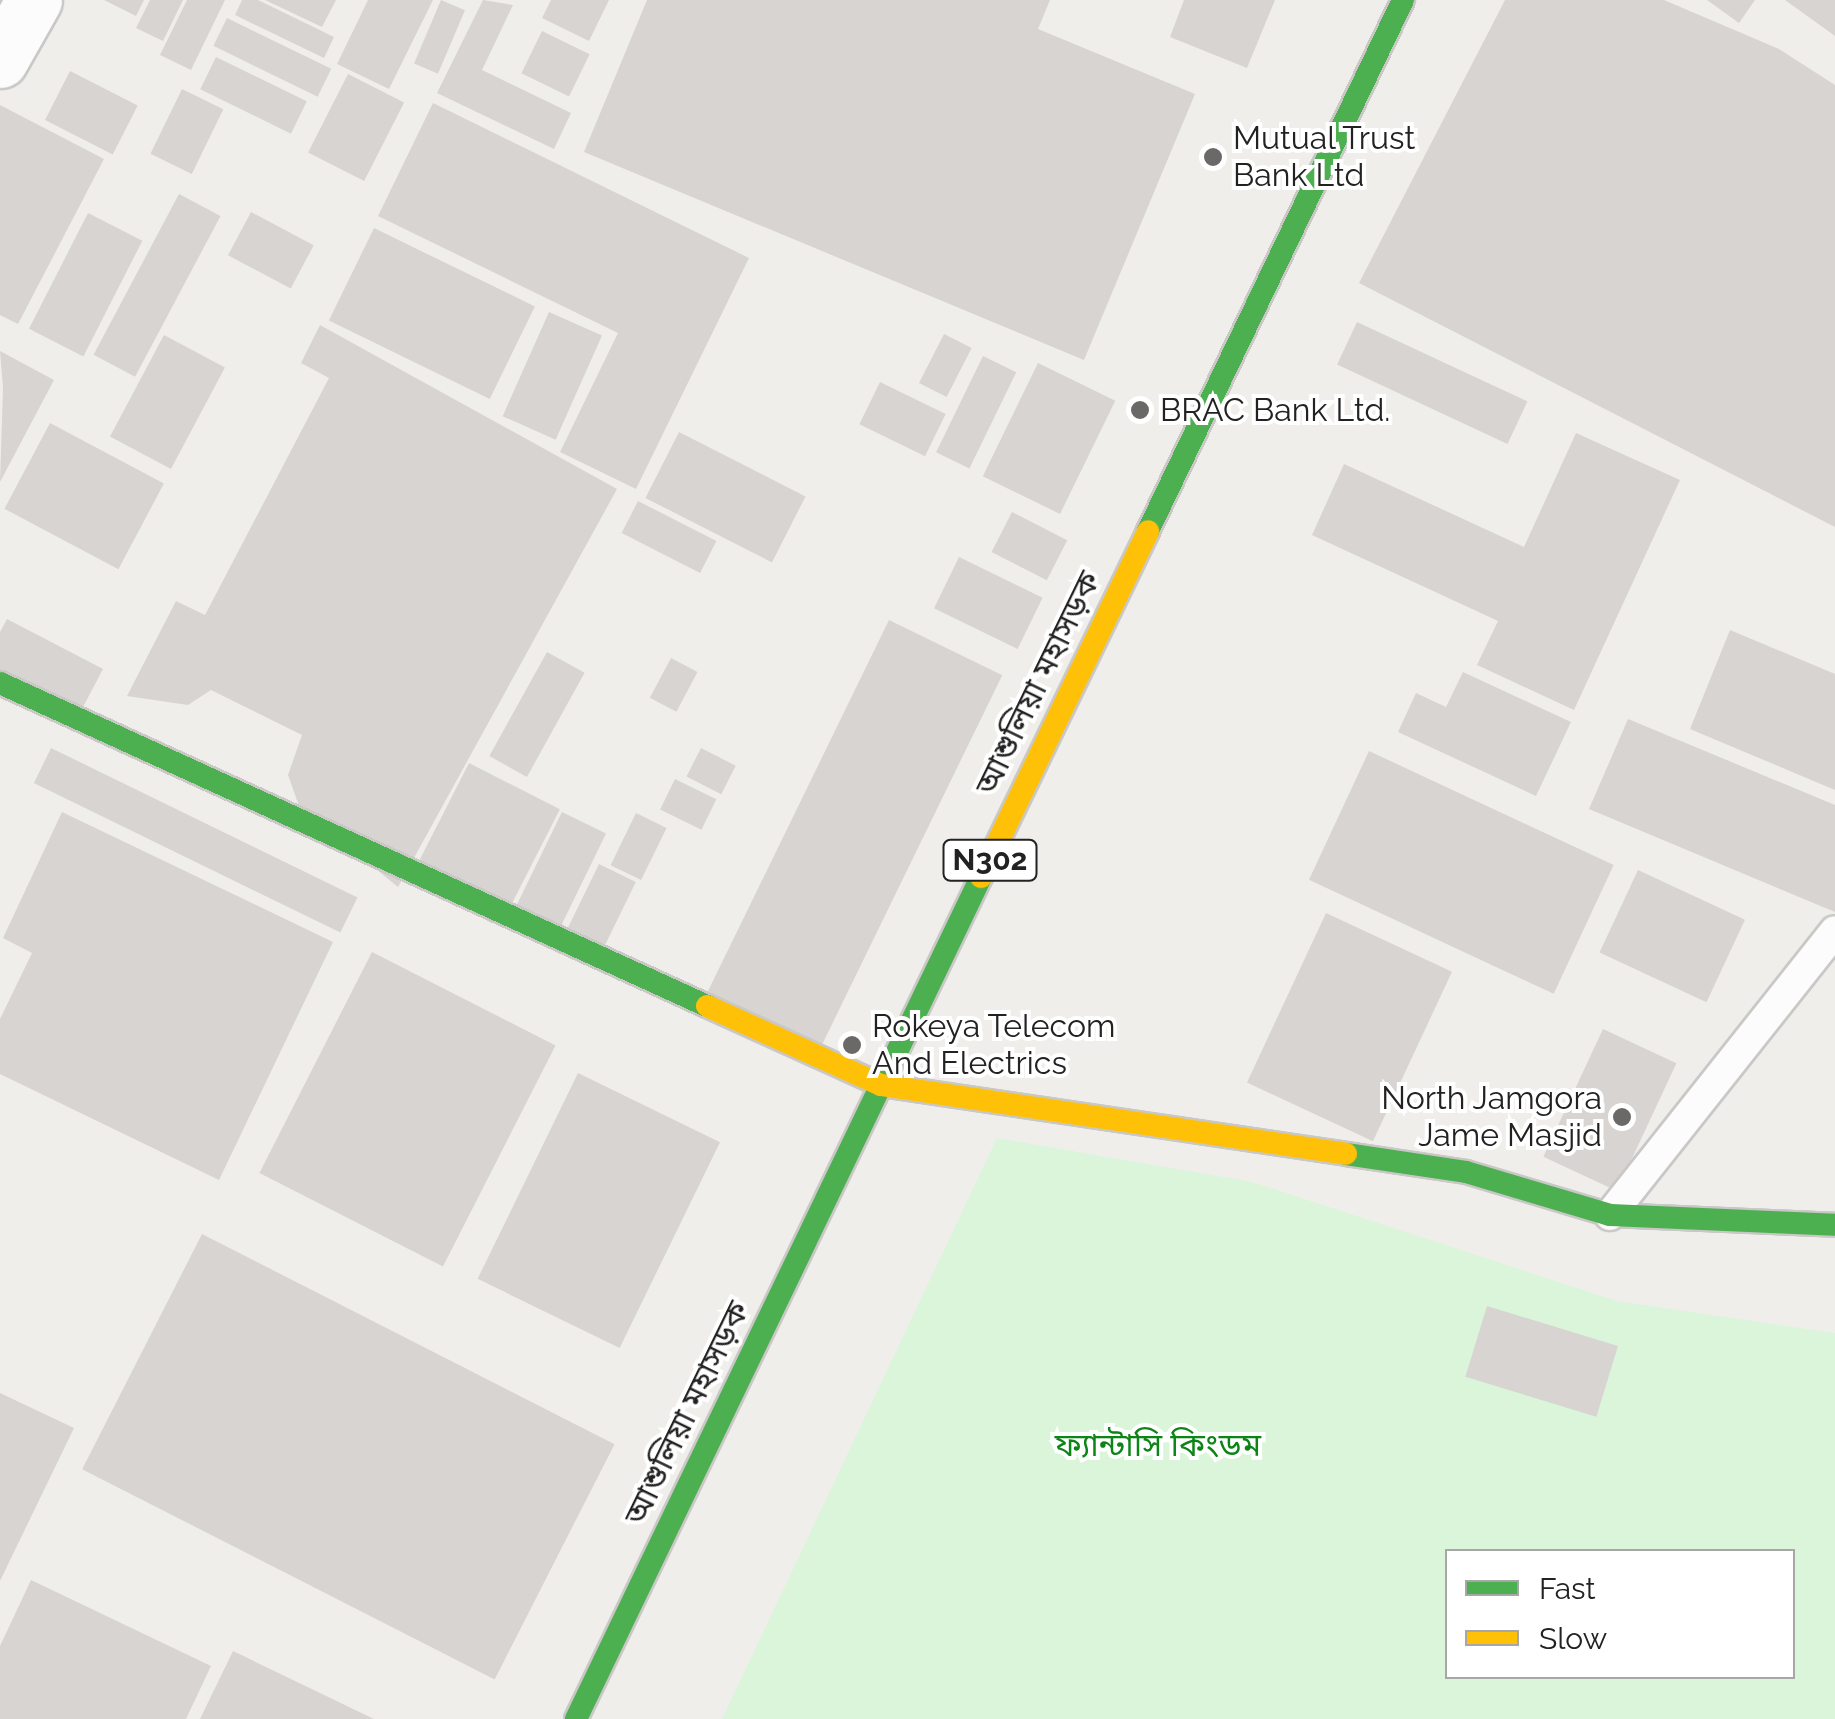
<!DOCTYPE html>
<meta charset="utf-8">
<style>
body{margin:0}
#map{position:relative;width:1835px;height:1719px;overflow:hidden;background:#f0eeeb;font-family:Raleway,"Noto Sans Bengali",sans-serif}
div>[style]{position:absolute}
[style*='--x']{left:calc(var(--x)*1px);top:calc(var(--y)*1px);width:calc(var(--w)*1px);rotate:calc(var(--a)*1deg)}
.park>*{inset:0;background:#daf5da}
.building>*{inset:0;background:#d7d4d2;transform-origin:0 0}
.roads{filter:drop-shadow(2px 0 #c9c8c7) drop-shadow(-2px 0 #c9c8c7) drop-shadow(0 2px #c9c8c7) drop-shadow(0 -2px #c9c8c7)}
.lane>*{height:30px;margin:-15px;padding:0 15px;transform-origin:15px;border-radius:15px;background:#fdfcfc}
.street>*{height:55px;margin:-27.5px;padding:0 27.5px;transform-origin:27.5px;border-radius:27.5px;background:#fdfcfc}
.fast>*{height:22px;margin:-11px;padding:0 11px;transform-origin:11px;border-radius:11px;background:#4caf50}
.slow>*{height:22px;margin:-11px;padding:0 11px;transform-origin:11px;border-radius:11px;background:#ffc107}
.dots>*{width:28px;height:28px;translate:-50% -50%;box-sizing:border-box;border:5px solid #fff;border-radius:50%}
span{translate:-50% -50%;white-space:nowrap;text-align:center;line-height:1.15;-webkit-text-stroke:8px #fff;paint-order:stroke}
.shield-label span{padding:2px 8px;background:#fff;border:2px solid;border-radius:8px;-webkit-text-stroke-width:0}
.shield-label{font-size:30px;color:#222;font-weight:700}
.poi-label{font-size:32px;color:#222}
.left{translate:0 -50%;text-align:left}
.right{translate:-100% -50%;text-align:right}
.street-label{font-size:32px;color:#222}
.park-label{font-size:32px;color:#0c8416}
.legend{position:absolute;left:1445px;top:1549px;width:350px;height:130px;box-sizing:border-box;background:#fff;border:2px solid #a7a7a7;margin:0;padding:12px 18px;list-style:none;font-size:30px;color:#222}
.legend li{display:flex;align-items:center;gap:20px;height:50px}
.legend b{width:50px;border:2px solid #a7a7a7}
</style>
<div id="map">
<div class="park">
<i style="clip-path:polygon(evenodd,997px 1138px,1252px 1182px,1617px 1301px,1835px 1333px,1835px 1719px,722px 1719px,997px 1138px,1448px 1552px,1792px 1552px,1792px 1676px,1448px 1676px,1448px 1552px)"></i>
</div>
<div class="building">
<i style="clip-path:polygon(104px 0,144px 0,136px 16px)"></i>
<i style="clip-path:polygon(150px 0,183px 0,163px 41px,136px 28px)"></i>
<i style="clip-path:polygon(187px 0,225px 0,191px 70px,160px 55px)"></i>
<i style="clip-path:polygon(242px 0,258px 0,334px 37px,324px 58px,235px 15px)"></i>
<i style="clip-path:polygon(265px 0,336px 0,322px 27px)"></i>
<i style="clip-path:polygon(368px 0,433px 0,389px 89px,337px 64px)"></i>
<i style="left:441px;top:0;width:26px;height:69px;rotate:23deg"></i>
<i style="clip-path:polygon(483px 0,513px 5px,482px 70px,571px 113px,554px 149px,437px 93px)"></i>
<i style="clip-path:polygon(551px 0,609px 0,589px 41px,542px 18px)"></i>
<i style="clip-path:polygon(647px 0,1050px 0,1038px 29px,1195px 94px,1084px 360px,584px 152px)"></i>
<i style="clip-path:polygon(1184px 0,1275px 0,1247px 68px,1170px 37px)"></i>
<i style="clip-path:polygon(1505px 0,1664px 0,1779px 49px,1835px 85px,1835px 527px,1359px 283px)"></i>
<i style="clip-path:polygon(1707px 0,1755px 0,1739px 23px)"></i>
<i style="clip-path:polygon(1785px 0,1835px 0,1835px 36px)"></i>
<i style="left:227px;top:18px;width:116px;height:31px;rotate:26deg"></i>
<i style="left:542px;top:31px;width:53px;height:47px;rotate:26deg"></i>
<i style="left:216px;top:57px;width:101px;height:36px;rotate:26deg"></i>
<i style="left:70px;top:71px;width:76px;height:55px;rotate:27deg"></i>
<i style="left:348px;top:74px;width:63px;height:88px;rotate:27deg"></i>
<i style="left:182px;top:89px;width:46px;height:72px;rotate:26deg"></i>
<i style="clip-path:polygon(433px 103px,749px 258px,636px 489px,560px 452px,618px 333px,378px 216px)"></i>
<i style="clip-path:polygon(0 105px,104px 159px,18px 324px,0 315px)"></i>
<i style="left:179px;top:194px;width:47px;height:182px;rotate:28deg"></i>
<i style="left:251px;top:212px;width:71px;height:49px;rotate:28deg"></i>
<i style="left:88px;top:213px;width:61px;height:130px;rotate:27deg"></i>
<i style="left:374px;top:228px;width:179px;height:103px;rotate:26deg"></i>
<i style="left:549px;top:312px;width:58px;height:114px;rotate:24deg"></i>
<i style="left:1357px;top:322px;width:188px;height:47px;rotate:25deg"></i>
<i style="clip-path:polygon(320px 325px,617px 489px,398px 887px,299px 806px,288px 775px,302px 735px,211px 690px,188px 705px,127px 696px,176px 601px,205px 615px,329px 378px,301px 363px)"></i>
<i style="left:944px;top:334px;width:31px;height:55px;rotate:27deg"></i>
<i style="left:164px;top:335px;width:69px;height:115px;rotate:28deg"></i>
<i style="clip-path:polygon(0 351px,54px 380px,0 482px,3px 388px)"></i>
<i style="left:983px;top:356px;width:37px;height:107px;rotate:26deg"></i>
<i style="left:1038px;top:363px;width:86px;height:126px;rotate:26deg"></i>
<i style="left:880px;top:382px;width:73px;height:47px;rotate:26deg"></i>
<i style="left:50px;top:423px;width:129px;height:97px;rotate:28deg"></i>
<i style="left:679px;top:432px;width:142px;height:74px;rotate:27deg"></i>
<i style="clip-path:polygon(1576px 433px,1680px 480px,1574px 710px,1477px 665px,1498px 621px,1312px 535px,1344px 464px,1524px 547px)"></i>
<i style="left:638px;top:501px;width:88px;height:36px;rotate:27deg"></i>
<i style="left:1012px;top:512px;width:62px;height:45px;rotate:27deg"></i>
<i style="left:959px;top:557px;width:93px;height:57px;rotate:26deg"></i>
<i style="clip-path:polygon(7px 619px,103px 669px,73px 726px,0 688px,0 632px)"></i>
<i style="left:889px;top:620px;width:126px;height:419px;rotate:26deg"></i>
<i style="clip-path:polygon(1730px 630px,1835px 674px,1835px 790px,1690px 729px)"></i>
<i style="left:547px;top:652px;width:43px;height:119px;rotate:29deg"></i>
<i style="left:671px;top:658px;width:30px;height:45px;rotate:28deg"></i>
<i style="clip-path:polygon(1463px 672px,1571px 722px,1536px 796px,1398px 732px,1416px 693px,1446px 707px)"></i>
<i style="clip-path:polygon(1628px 719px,1835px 805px,1835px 912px,1589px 809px)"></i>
<i style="left:51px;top:748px;width:341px;height:39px;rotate:26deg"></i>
<i style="left:701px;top:748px;width:39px;height:32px;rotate:27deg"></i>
<i style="left:1369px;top:751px;width:270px;height:142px;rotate:25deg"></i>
<i style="left:469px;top:763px;width:102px;height:123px;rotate:27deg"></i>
<i style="left:675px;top:779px;width:46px;height:34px;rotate:26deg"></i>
<i style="clip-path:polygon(62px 812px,333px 942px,219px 1180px,0 1074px,0 1019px,32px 953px,3px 938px)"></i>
<i style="left:562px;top:812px;width:49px;height:117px;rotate:26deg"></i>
<i style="left:636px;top:813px;width:34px;height:58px;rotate:26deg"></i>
<i style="left:599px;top:864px;width:41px;height:90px;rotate:26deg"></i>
<i style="left:1638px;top:870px;width:118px;height:91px;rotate:25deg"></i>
<i style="left:1326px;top:913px;width:139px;height:187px;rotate:25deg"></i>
<i style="left:372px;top:952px;width:206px;height:248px;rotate:27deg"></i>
<i style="left:1603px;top:1029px;width:81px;height:141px;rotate:25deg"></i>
<i style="left:578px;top:1073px;width:158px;height:229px;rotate:26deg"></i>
<i style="left:202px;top:1234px;width:463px;height:264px;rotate:27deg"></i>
<i style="left:1487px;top:1306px;width:137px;height:74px;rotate:17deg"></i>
<i style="clip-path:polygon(0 1393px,74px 1428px,0 1581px)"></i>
<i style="clip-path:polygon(31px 1580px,211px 1666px,186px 1719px,0 1719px,0 1646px)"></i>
<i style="clip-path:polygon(233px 1651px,374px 1719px,200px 1719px)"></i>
</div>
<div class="roads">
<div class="lane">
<i style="--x:1610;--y:1215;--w:362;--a:-51.6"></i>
</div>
<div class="street">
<i style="--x:0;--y:60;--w:69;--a:-60.5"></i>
</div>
<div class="fast">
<i style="--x:1148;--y:531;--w:589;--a:-64.35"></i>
<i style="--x:0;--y:683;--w:777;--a:24.55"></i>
<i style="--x:1346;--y:1154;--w:121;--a:8.5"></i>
<i style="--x:1466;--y:1172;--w:150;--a:16.6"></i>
<i style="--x:1610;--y:1215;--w:225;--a:2.5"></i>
<i style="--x:576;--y:1719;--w:934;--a:-64.31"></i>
</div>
<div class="slow">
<i style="--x:981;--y:877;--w:384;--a:-64.2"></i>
<i style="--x:707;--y:1006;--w:191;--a:24.4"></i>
<i style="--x:881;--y:1085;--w:470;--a:8.4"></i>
</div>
</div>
<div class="dots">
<i style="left:1213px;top:157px;background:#6a6968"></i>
<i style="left:1140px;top:410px;background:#6a6968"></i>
<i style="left:852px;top:1045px;background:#6a6968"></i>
<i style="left:1622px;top:1117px;background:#6a6968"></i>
</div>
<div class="shield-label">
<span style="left:990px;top:860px">N302</span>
</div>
<div class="poi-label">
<span class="left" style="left:1233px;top:157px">Mutual Trust<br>Bank Ltd</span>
<span class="left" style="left:1160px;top:410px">BRAC Bank Ltd.</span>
<span class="left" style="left:872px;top:1045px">Rokeya Telecom<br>And Electrics</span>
<span class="right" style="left:1602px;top:1117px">North Jamgora<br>Jame Masjid</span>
</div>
<div class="street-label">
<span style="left:1038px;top:683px;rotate:-64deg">আশুলিয়া মহাসড়ক</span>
<span style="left:687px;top:1413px;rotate:-64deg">আশুলিয়া মহাসড়ক</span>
</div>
<div class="park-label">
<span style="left:1158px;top:1445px">ফ্যান্টাসি কিংডম</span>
</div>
<ul class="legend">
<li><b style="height:12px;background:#4caf50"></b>Fast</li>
<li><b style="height:12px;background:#ffc107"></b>Slow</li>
</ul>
</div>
